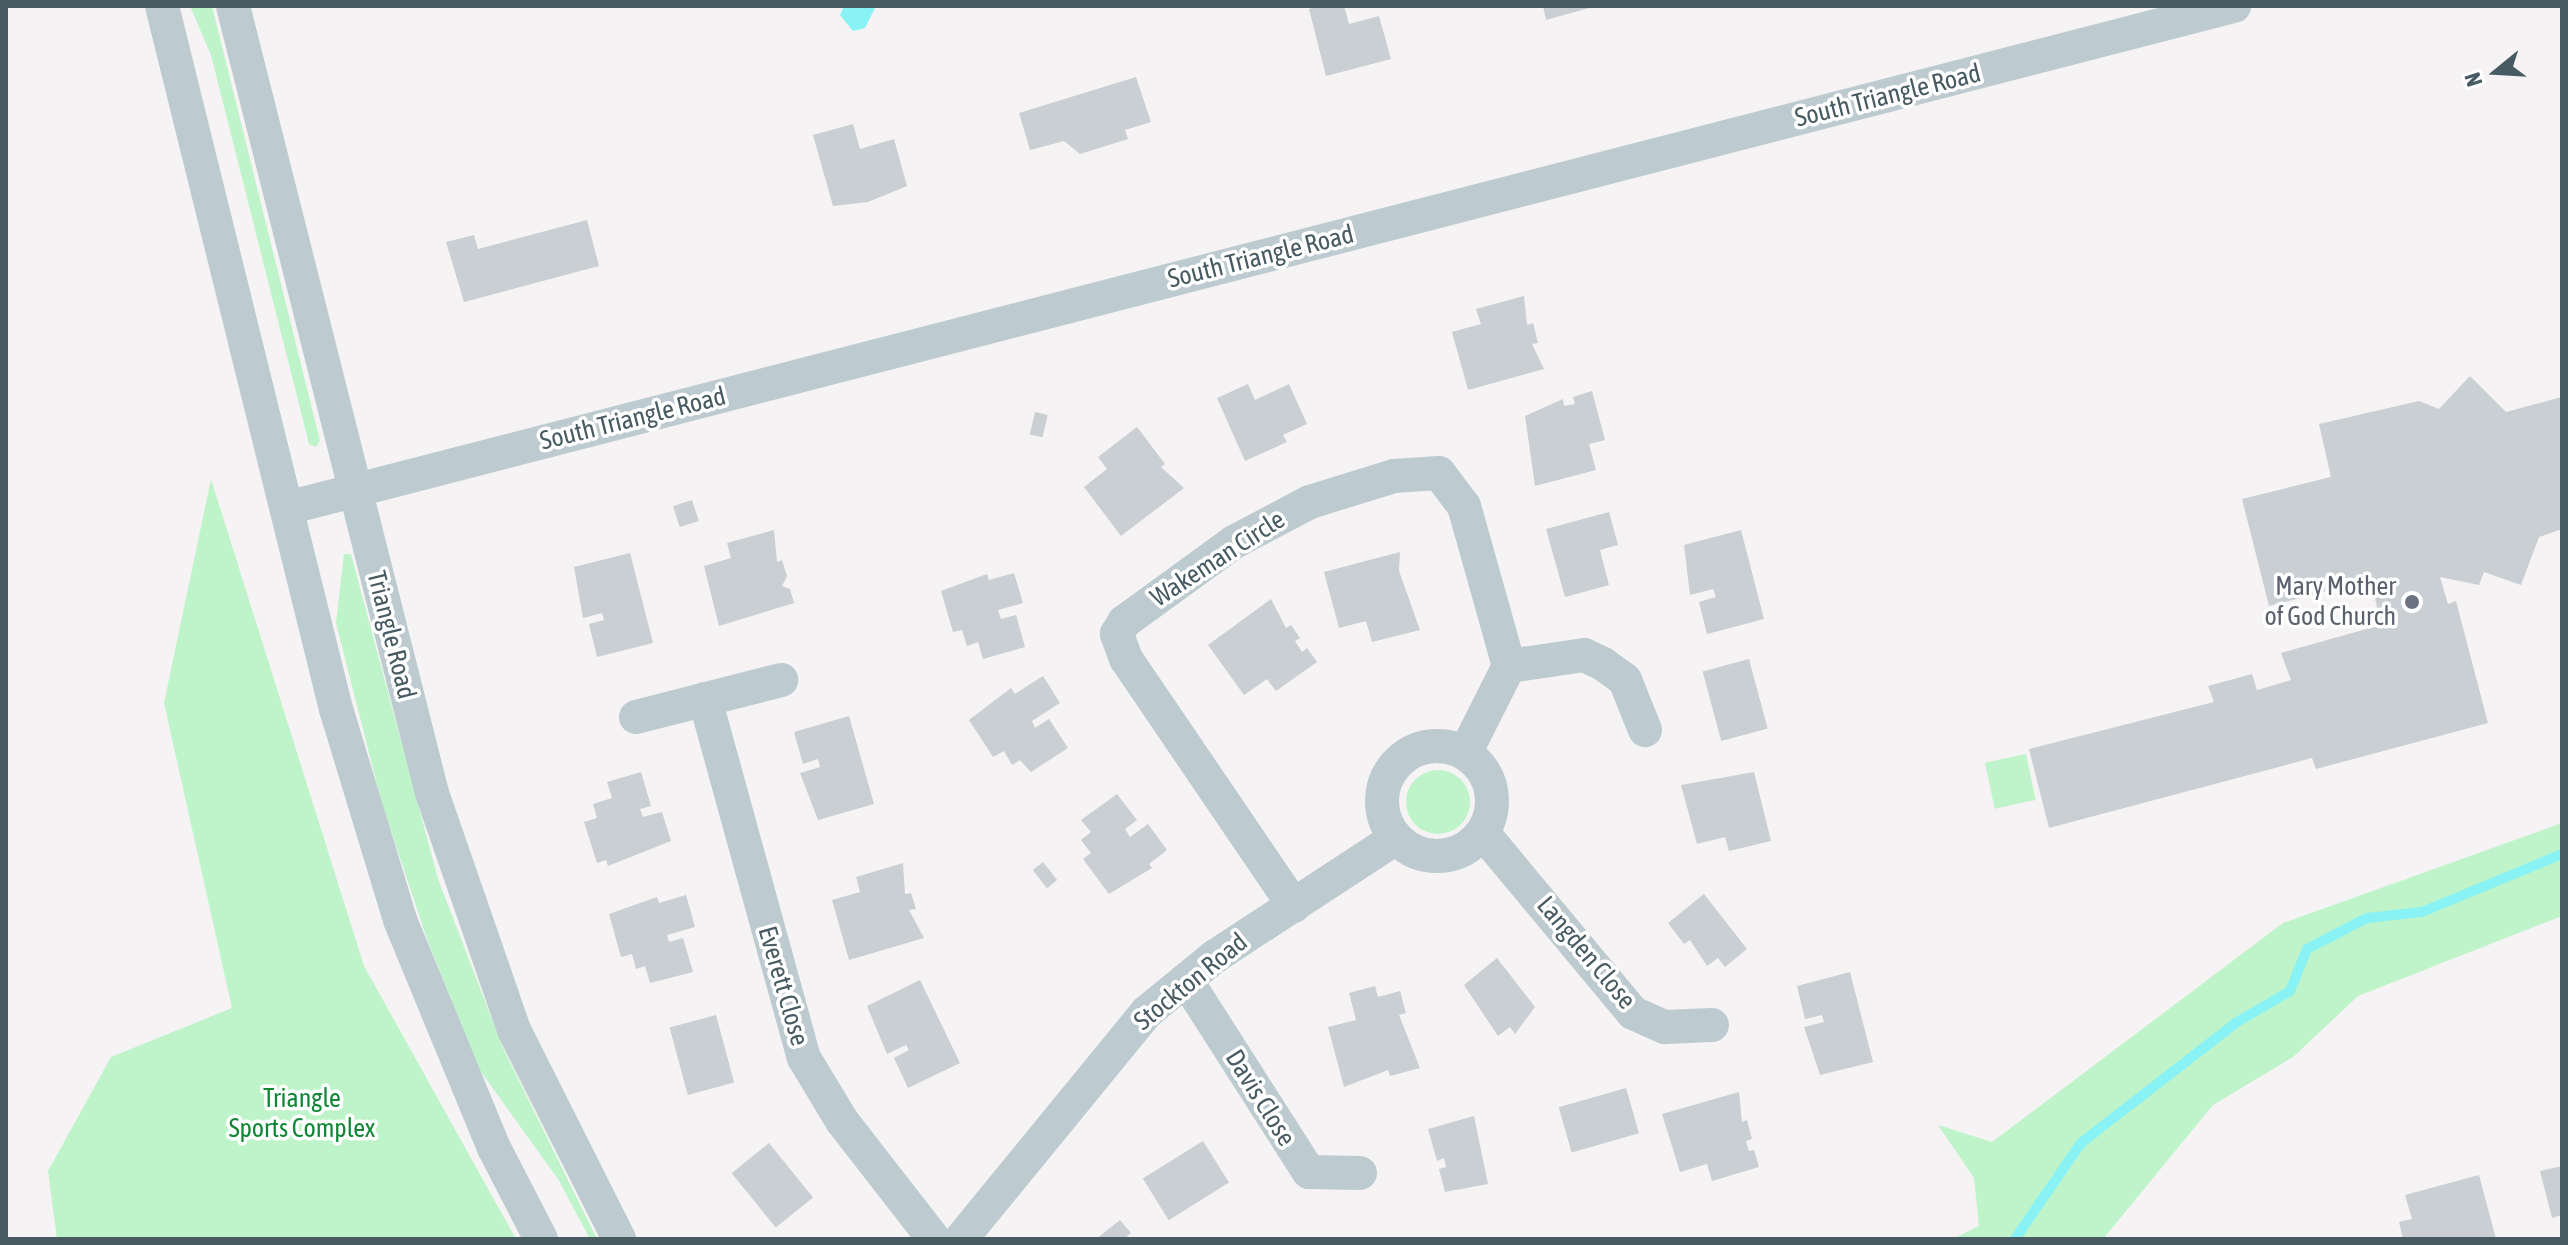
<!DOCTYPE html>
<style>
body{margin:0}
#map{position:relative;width:2568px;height:1245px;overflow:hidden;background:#f5f3f3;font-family:"Asap Condensed",sans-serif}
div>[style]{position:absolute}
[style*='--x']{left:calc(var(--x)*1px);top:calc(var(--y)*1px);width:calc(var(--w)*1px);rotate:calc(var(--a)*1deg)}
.green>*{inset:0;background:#bff4ca;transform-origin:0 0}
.round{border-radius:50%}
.water>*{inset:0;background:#89f2f4}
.stream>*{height:10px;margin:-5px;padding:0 5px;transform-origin:5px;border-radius:5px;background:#89f2f4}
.building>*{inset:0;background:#c9cfd2;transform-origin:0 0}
.minor>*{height:34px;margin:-17px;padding:0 17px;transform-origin:17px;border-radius:17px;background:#bdcbd0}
.minor>.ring{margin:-17px;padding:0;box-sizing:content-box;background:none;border:34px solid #bdcbd0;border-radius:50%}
.dots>*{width:22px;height:22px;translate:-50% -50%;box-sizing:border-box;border:4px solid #fff;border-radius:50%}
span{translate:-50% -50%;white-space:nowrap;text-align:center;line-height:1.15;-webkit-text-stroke:7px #fff;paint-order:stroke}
.street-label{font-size:26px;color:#485b62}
.worship-label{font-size:26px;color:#5b616d}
.right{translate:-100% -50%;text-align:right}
.park-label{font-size:26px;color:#108735}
.frame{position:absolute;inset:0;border:8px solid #485b62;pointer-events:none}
.north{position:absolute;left:2456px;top:32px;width:80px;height:80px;-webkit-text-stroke:6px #fff;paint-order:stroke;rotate:252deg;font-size:22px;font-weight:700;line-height:32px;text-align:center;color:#485b62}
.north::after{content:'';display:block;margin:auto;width:28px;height:36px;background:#485b62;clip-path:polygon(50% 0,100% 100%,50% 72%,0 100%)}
</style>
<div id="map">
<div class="green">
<i style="clip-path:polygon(190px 6px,212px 6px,320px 441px,316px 447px,309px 444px,211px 55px)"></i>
<i style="clip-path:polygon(211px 479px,364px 966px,516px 1239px,57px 1239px,48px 1171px,111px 1057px,232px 1008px,164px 703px)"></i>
<i style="clip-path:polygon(344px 554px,351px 554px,438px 879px,503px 1048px,597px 1239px,590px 1239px,558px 1179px,479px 1069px,428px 942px,382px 804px,336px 623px)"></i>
<i style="left:2026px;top:754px;width:47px;height:42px;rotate:78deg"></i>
<i class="round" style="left:1406px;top:770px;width:64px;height:64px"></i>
<i style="clip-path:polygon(2562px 823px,2562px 916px,2358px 996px,2293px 1057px,2213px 1105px,2103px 1239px,1953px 1239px,1979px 1226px,1974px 1178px,1938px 1125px,1992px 1142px,2283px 923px)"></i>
</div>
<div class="water">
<i style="clip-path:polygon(844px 6px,876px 6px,865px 28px,853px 31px,840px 15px)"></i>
</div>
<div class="stream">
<i style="--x:2015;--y:1239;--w:116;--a:-55.5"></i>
<i style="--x:2081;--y:1143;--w:197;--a:-37.8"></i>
<i style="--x:2237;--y:1022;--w:61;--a:-30.3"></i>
<i style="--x:2290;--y:991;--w:45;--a:-68"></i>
<i style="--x:2307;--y:949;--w:68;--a:-27.3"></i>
<i style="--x:2367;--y:918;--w:55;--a:-6.2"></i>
<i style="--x:2422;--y:912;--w:152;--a:-22.5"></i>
</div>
<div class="building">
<i style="clip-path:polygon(1319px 6px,1344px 6px,1349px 24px,1379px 16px,1391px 59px,1326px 76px,1309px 9px)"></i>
<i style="clip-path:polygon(1543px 6px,1592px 6px,1593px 7px,1546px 20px)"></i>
<i style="clip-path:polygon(1136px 77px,1151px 122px,1125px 130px,1128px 139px,1080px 154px,1064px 141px,1030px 150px,1019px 113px)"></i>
<i style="clip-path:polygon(853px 124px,860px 149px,894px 139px,907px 186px,868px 202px,833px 206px,813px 135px)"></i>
<i style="clip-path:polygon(587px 220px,599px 266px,464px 302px,446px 242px,474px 235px,478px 249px)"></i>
<i style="clip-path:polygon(1524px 296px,1527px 325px,1533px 323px,1538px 343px,1532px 344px,1544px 369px,1468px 390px,1452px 332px,1481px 324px,1476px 309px)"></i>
<i style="clip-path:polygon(2470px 376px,2506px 412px,2562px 397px,2562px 529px,2539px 537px,2521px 585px,2484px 572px,2479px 585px,2440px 577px,2448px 604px,2456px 601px,2488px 723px,2316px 769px,2312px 758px,2049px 828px,2029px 749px,2214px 702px,2208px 686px,2252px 674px,2257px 690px,2291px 680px,2281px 653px,2381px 625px,2371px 580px,2269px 606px,2242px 499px,2331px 477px,2319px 424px,2419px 401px,2439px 409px)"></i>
<i style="clip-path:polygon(1248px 384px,1255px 400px,1289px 384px,1307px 424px,1283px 435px,1287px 442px,1245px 461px,1217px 398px)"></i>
<i style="clip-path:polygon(1592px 391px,1605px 440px,1589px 444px,1596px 470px,1535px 486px,1525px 416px,1563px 399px,1564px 406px,1575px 404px,1573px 397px)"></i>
<i style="left:1035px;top:412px;width:13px;height:23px;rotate:13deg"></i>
<i style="clip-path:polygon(1137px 427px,1165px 464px,1161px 467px,1184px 488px,1121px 536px,1084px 487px,1107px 469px,1098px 457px)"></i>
<i style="left:692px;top:500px;width:22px;height:20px;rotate:72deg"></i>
<i style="clip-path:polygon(1609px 512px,1618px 545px,1600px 550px,1609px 585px,1565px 597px,1546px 529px)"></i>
<i style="clip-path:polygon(774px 530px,777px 562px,782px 560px,787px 576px,782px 586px,790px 589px,794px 603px,719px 626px,704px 566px,731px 558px,727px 543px)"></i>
<i style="clip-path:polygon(1741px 530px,1764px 619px,1707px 634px,1699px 602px,1716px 597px,1713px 589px,1690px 595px,1684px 545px)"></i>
<i style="clip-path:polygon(1400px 552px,1399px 571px,1420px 630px,1372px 642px,1366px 621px,1339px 628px,1324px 572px)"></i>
<i style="clip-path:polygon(630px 553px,653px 643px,597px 657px,589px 624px,604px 620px,602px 613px,583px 618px,574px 567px)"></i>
<i style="clip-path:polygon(1014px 573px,1023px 603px,998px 610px,1001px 619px,1016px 615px,1025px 647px,983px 659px,978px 642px,967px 646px,962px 630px,953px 632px,941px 591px,987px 574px,989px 580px)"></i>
<i style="clip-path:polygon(1271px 599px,1286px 628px,1291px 625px,1300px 638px,1295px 641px,1302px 652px,1307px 648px,1317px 662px,1276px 691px,1267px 679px,1244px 695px,1208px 645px)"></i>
<i style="left:1749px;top:659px;width:72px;height:48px;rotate:75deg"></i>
<i style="clip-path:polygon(1043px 676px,1060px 703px,1032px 721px,1035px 728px,1049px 719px,1068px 748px,1031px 772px,1020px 760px,1012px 765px,1004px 751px,993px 757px,969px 720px,1011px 688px,1015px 694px)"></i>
<i style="clip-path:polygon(849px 716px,874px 804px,818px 820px,800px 773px,820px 767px,818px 759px,803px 764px,794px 732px)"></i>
<i style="clip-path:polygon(641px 772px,651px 806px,640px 809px,643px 817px,662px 812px,671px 841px,608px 866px,606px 860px,597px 863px,584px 822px,597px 818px,593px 804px,612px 798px,607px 782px)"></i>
<i style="clip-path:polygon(1754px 772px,1771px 841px,1729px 851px,1725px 837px,1697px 844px,1681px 785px)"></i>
<i style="clip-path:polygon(1117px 794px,1137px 820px,1125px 829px,1130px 837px,1148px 824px,1167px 850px,1149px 864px,1152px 868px,1109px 894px,1083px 859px,1091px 853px,1081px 840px,1091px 832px,1081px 820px)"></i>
<i style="left:1043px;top:862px;width:23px;height:13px;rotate:52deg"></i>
<i style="clip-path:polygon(903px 863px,905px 894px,911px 893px,916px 909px,909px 910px,924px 938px,849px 960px,832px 900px,860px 892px,856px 877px)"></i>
<i style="clip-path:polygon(1704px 894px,1747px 949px,1725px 967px,1718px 958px,1707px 966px,1690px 940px,1684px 944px,1668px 923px)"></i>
<i style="clip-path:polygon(686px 895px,695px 927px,667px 935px,669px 942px,683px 938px,693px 972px,650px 983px,645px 966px,636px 969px,632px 954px,621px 957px,609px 914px,657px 897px,659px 903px)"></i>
<i style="clip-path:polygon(1497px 958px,1535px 1007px,1515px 1034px,1510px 1027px,1498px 1036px,1464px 985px)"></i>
<i style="clip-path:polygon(1850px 972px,1873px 1062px,1820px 1075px,1804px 1027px,1824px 1022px,1822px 1015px,1805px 1019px,1797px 986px)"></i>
<i style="clip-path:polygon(920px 980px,960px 1063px,908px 1088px,894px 1058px,909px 1050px,906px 1045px,887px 1054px,867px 1006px)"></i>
<i style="clip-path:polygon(1375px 986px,1378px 997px,1400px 991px,1406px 1013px,1399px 1015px,1420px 1068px,1390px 1076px,1388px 1070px,1344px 1087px,1328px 1027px,1356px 1020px,1349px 993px)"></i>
<i style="left:716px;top:1015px;width:70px;height:48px;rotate:75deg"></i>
<i style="left:1626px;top:1088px;width:47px;height:70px;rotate:74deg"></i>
<i style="clip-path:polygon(1739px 1092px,1742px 1122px,1747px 1120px,1752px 1139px,1746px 1141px,1749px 1151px,1754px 1150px,1759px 1167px,1712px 1181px,1707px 1164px,1680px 1172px,1662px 1114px)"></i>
<i style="clip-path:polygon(1474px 1116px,1488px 1184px,1445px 1192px,1439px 1169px,1446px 1167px,1444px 1158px,1437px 1161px,1428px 1129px)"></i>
<i style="left:1203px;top:1141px;width:49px;height:71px;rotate:58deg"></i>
<i style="left:769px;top:1143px;width:70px;height:48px;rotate:51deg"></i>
<i style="clip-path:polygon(2562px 1166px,2562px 1215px,2552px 1218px,2540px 1171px)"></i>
<i style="clip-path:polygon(2479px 1175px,2496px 1239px,2403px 1239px,2399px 1222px,2412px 1219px,2405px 1195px)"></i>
<i style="clip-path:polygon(1120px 1220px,1131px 1233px,1124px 1239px,1096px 1239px)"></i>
</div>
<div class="minor">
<i style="--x:162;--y:6;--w:724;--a:76.1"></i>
<i style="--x:336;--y:709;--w:220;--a:73.1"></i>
<i style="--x:400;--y:920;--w:247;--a:67.6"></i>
<i style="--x:494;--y:1148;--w:102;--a:62.7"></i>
<i style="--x:233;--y:6;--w:812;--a:75.81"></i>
<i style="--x:432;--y:793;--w:251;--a:70.9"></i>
<i style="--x:514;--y:1030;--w:234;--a:63.3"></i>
<i style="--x:287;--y:508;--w:2011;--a:-14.46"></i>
<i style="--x:1509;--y:666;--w:76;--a:-8.3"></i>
<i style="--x:1584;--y:655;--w:21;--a:25"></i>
<i style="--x:1603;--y:664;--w:27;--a:36"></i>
<i style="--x:1625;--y:680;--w:54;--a:68.2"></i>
<i style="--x:705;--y:699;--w:372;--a:74.6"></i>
<i style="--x:804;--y:1058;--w:74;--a:58.9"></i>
<i style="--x:842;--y:1121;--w:150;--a:52.1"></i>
<i style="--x:636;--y:717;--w:150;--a:-14.3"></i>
<i class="ring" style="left:1382px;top:746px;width:76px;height:76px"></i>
<i style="--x:1483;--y:833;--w:234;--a:50.2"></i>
<i style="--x:1633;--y:1013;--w:35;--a:24"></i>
<i style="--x:1665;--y:1027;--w:47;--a:-2.4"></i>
<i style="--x:1294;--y:906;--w:299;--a:-124.2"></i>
<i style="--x:1126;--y:659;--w:27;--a:-110"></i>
<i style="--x:1117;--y:634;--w:14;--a:-60"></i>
<i style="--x:1124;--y:622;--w:136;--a:-36"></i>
<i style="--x:1234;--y:542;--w:86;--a:-27.8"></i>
<i style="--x:1310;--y:502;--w:88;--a:-17.2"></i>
<i style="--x:1394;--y:476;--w:45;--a:-3.8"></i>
<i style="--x:1439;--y:473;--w:41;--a:52.9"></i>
<i style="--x:1464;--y:506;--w:166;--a:74.3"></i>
<i style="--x:1509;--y:666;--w:97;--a:116.8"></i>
<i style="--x:1186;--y:980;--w:228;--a:57.4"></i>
<i style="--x:1309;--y:1172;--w:51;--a:1.1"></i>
<i style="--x:961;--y:1239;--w:293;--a:-50.7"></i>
<i style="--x:1147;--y:1012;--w:87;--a:-39.4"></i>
<i style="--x:1214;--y:957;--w:217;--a:-33.2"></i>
</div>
<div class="dots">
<i style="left:2412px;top:602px;background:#6b7280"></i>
</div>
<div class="street-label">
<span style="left:1888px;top:96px;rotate:-14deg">South Triangle Road</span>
<span style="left:1261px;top:257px;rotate:-14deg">South Triangle Road</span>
<span style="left:633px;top:419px;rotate:-14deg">South Triangle Road</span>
<span style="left:1218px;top:559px;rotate:-33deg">Wakeman Circle</span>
<span style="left:391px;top:635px;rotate:76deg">Triangle Road</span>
<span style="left:1586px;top:953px;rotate:50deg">Langden Close</span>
<span style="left:1191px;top:982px;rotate:-39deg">Stockton Road</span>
<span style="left:783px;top:986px;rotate:74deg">Everett Close</span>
<span style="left:1260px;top:1098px;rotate:58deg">Davis Close</span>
</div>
<div class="worship-label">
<span class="right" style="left:2396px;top:602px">Mary Mother<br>of God Church</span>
</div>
<div class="park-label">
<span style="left:302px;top:1114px">Triangle<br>Sports Complex</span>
</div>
<div class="frame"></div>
<div class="north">N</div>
</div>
